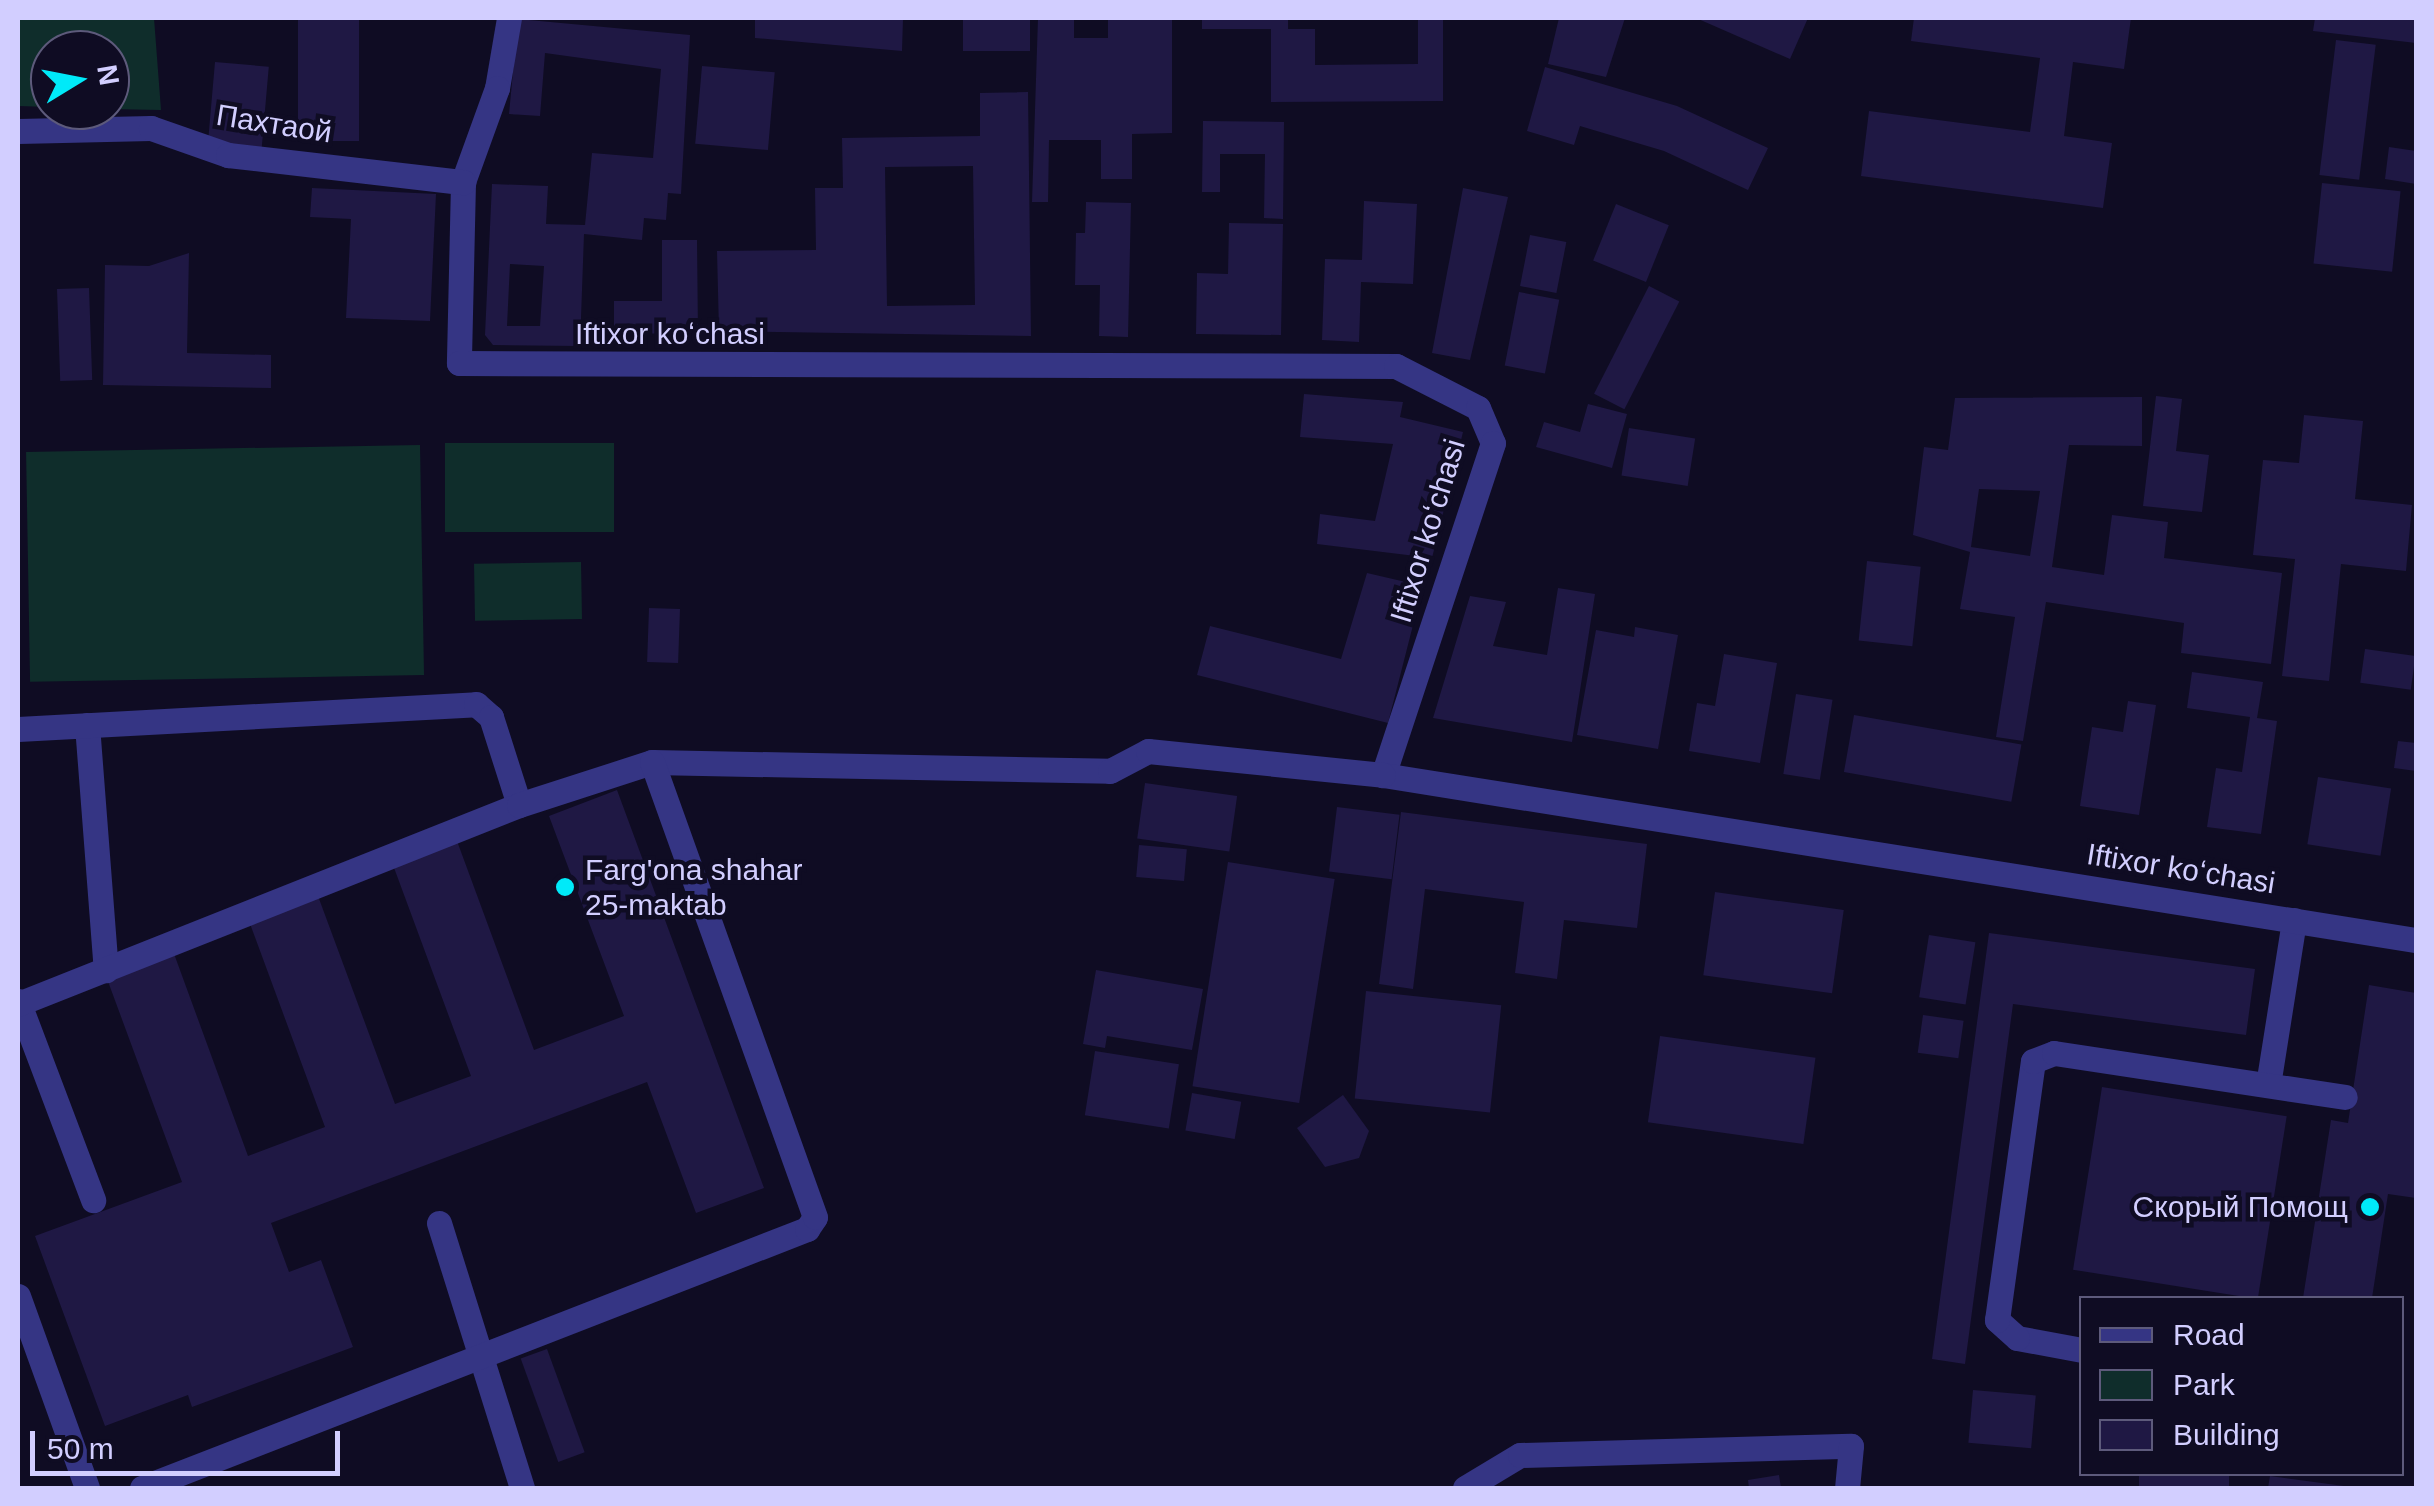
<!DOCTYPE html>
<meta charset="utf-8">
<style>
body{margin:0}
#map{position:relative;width:2434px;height:1506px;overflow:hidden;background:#0f0c23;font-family:Arial,sans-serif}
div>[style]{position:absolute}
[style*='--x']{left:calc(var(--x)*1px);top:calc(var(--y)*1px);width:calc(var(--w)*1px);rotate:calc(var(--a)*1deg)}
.green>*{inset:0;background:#0f2d2b;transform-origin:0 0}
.building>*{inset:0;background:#1f1844;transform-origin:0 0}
.lane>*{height:25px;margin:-12.5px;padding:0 12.5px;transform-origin:12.5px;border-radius:12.5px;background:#353584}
.street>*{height:25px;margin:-12.5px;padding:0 12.5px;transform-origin:12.5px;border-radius:12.5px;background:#353584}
.dots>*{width:28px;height:28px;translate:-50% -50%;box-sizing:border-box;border:5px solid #0f0c23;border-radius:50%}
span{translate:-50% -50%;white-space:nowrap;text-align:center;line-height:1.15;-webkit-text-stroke:9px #0f0c23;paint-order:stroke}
.street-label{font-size:30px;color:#d2ceff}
.poi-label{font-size:30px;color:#d2ceff}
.left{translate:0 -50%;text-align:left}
.right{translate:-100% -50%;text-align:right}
.frame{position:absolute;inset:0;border:20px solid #d2ceff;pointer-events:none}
.legend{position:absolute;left:2079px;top:1296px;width:325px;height:180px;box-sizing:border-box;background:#0f0c23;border:2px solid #5d5a7b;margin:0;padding:12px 18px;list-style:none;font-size:30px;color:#d2ceff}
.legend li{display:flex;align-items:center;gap:20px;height:50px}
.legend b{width:50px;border:2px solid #5d5a7b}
.north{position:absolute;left:30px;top:30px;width:100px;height:100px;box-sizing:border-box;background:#0f0c23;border:2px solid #5d5a7b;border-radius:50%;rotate:80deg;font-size:28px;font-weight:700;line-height:40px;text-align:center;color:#d2ceff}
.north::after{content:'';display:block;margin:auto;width:35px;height:45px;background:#00eaf9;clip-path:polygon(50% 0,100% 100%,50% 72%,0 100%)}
.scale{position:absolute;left:30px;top:1431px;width:310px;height:45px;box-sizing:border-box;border:5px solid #d2ceff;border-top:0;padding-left:12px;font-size:30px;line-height:35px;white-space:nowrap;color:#d2ceff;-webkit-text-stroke:8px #0f0c23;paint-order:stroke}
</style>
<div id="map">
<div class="green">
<i style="clip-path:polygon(18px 18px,154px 18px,161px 110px,110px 109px,110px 50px,50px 50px,50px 107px,18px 106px)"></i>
<i style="left:445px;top:443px;width:169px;height:89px"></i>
<i style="left:420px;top:445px;width:230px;height:394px;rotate:89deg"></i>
<i style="left:581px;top:562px;width:57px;height:107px;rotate:89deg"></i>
</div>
<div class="building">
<i style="left:298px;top:18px;width:61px;height:123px"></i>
<i style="clip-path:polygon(755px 18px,903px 18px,902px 51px,755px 38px)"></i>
<i style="left:963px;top:18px;width:67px;height:33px"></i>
<i style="clip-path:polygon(1038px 18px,1074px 18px,1074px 38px,1108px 38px,1108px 18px,1172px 18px,1172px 133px,1132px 134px,1132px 179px,1101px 179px,1101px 140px,1049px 140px,1048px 202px,1032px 202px)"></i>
<i style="clip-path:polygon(1202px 18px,1288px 18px,1288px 29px,1315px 29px,1315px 65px,1418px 64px,1418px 18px,1443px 18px,1443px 101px,1271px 102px,1271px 29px,1202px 29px)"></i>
<i style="clip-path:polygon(1559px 18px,1625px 18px,1606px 77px,1548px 64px)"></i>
<i style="clip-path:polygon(1696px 18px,1808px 18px,1790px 59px)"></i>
<i style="clip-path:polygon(1914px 18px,2131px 18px,2124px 69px,2073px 62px,2064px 136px,2112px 143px,2103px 208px,1861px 176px,1869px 111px,2030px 132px,2040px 58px,1911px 41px)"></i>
<i style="clip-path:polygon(2315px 18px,2416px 18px,2416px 43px,2313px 31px)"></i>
<i style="clip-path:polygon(evenodd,518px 19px,690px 35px,681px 194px,668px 193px,666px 220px,644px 218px,642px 240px,584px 234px,580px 346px,493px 345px,485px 335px,492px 184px,548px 186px,546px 224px,585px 225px,592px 153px,653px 158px,661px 69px,545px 53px,540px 116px,509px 114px,518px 19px,510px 264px,544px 266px,540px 326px,507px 326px,510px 264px)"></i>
<i style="left:2336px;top:40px;width:40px;height:136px;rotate:7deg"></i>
<i style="left:215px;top:62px;width:54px;height:81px;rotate:5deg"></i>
<i style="left:702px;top:66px;width:73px;height:78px;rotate:5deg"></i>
<i style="clip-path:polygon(1545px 67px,1677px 106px,1768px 148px,1748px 190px,1664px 151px,1580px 126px,1574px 145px,1527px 131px)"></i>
<i style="clip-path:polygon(evenodd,1028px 92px,1031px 336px,719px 331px,717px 251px,816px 250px,815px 188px,843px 188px,842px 138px,980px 136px,980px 93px,1028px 92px,973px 166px,975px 305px,887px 306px,885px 167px,973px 166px)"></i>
<i style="clip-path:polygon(1203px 121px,1284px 122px,1283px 219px,1264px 218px,1265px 154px,1220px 154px,1220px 192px,1202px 192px)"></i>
<i style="clip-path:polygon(2389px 147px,2416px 151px,2416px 184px,2385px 179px)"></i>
<i style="left:2322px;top:183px;width:79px;height:81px;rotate:6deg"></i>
<i style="clip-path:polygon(312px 188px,436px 194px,430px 321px,346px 318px,351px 219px,310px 217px)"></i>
<i style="clip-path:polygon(1463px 188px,1508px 197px,1470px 360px,1432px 353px)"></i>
<i style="clip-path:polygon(1364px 201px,1417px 204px,1413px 284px,1361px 282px,1359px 342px,1322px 340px,1325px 259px,1362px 260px)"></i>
<i style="clip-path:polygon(1086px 202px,1131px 203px,1128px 337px,1099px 336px,1100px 285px,1075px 285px,1076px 233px,1085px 233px)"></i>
<i style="left:1616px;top:204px;width:57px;height:61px;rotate:22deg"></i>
<i style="clip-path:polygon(1229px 223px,1283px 224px,1281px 335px,1196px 334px,1197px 273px,1228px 274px)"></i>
<i style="left:1530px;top:235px;width:37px;height:52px;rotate:11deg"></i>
<i style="clip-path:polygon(662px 240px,697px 240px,698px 333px,614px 334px,614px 301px,662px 301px)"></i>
<i style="clip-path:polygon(189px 253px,187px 353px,271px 355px,271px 388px,103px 385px,105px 265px,149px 266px)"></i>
<i style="left:1649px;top:286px;width:34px;height:121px;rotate:27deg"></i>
<i style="left:89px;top:288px;width:92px;height:32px;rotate:88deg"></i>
<i style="left:1519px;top:292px;width:41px;height:75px;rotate:11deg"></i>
<i style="clip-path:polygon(1304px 394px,1403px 402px,1400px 417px,1463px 432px,1432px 558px,1317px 544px,1320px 514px,1375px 521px,1393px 444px,1300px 437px)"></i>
<i style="clip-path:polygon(2156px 396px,2182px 399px,2176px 451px,2209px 455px,2202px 512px,2143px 506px)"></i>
<i style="clip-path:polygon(evenodd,2142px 397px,2142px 446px,2069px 445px,2052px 567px,2104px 575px,2112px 515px,2168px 522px,2164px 558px,2282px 573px,2271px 664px,2181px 653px,2184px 623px,2046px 602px,2023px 741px,1996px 737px,2015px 617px,1960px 609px,1970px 552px,1913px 535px,1924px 447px,1948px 450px,1955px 398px,2142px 397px,1979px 489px,2040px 491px,2030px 556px,1971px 547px,1979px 489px)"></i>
<i style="clip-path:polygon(1588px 404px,1627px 414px,1612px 468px,1536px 447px,1544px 422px,1580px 432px)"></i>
<i style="clip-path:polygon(2304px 415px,2363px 421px,2355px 499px,2412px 505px,2406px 571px,2341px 564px,2329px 681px,2282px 676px,2295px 559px,2253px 555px,2263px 460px,2299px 463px)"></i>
<i style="left:1629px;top:428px;width:67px;height:48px;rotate:9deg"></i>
<i style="left:1867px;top:561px;width:54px;height:80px;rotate:6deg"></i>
<i style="clip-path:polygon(1367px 573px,1423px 586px,1388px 723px,1197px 675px,1210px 626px,1341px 659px)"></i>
<i style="clip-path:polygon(1558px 588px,1595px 594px,1572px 742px,1433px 718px,1470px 596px,1506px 602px,1493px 646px,1547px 655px)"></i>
<i style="left:649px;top:608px;width:31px;height:54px;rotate:2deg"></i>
<i style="clip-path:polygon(1635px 627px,1678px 635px,1658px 749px,1577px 735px,1596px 630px,1634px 637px)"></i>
<i style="left:2365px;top:649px;width:51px;height:34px;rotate:8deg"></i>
<i style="clip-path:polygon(1724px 654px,1777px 663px,1760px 763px,1689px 751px,1697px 703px,1715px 706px)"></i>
<i style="clip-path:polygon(2192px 672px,2263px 682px,2257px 718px,2277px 721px,2261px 834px,2207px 827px,2216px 768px,2242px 772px,2250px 717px,2187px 708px)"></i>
<i style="left:1796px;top:694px;width:37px;height:81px;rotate:9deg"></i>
<i style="clip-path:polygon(2128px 701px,2156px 705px,2139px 815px,2080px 806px,2092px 727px,2123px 732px)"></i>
<i style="left:1854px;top:715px;width:170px;height:58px;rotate:10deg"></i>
<i style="clip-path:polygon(2398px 741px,2416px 743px,2416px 771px,2394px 768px)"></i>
<i style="left:2318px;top:777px;width:74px;height:68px;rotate:9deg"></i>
<i style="left:1145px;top:783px;width:93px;height:56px;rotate:8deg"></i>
<i style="clip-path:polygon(617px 790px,764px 1188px,696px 1213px,647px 1082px,271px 1223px,289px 1272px,321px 1260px,353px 1347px,192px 1407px,188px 1395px,105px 1426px,35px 1236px,182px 1182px,106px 976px,173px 951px,248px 1156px,325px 1127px,249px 921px,318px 896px,395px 1104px,471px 1076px,393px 865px,457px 841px,534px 1050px,624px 1016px,549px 816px)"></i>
<i style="left:1337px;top:807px;width:63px;height:65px;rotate:7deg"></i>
<i style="clip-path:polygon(1401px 812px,1647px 844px,1637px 928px,1564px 920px,1557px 979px,1515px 973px,1524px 902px,1425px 889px,1413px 989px,1379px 984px)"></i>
<i style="left:1139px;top:845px;width:48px;height:32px;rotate:5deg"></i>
<i style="left:1228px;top:862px;width:108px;height:227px;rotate:9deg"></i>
<i style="left:1715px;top:892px;width:130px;height:84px;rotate:8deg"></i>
<i style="clip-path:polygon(1989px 933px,2255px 969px,2246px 1035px,2013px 1004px,1965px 1364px,1932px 1359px)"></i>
<i style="left:1929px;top:935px;width:47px;height:63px;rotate:9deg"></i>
<i style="clip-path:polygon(1096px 970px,1203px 989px,1192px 1050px,1107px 1036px,1105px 1048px,1083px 1044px)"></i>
<i style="clip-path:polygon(2369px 985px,2416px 993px,2416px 1198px,2388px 1194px,2372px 1298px,2303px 1298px,2331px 1120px,2348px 1123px)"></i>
<i style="left:1366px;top:991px;width:136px;height:108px;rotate:6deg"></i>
<i style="left:1923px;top:1015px;width:41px;height:38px;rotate:8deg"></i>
<i style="left:1660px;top:1036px;width:157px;height:87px;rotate:8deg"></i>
<i style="left:1095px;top:1051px;width:85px;height:65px;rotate:9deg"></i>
<i style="left:2102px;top:1087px;width:187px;height:185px;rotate:9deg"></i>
<i style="left:1192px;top:1093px;width:50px;height:38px;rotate:10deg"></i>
<i style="clip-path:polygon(1343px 1095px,1369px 1131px,1359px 1158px,1325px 1167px,1297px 1128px)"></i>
<i style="left:547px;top:1349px;width:110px;height:28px;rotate:70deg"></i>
<i style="left:1973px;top:1390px;width:63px;height:53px;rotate:5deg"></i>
<i style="left:2139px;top:1474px;width:90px;height:14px"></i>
<i style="clip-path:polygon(1779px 1475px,1781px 1488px,1749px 1488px,1748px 1480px)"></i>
<i style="clip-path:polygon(2270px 1476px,2344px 1486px,2344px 1488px,2268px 1488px)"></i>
</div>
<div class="lane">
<i style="--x:87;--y:725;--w:246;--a:85.6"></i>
<i style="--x:18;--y:729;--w:459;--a:-3.1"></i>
<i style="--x:476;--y:704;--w:20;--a:41"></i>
<i style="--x:491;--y:717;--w:92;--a:72.3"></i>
<i style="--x:18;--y:1001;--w:213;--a:69.3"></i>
<i style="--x:18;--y:1004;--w:539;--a:-21.66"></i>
<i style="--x:519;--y:805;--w:140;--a:-17.9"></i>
<i style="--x:652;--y:762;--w:458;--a:1.1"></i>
<i style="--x:2268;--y:1085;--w:167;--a:-81"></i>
<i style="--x:439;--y:1223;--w:278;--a:72.6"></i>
<i style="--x:18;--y:1296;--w:204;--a:70.2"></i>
<i style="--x:2082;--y:1350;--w:66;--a:-169.5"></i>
<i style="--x:2017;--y:1338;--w:27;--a:-138"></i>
<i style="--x:1997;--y:1320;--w:261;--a:-82.1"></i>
<i style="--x:2033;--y:1061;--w:22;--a:-21"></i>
<i style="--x:2054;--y:1053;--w:294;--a:8.6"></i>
<i style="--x:142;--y:1488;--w:714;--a:-21.28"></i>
<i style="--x:807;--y:1229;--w:14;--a:-56"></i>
<i style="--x:815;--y:1217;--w:483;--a:-109.7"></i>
</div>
<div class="street">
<i style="--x:509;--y:18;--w:71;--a:99.7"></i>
<i style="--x:497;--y:88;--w:100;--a:109.9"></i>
<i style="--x:463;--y:182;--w:181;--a:91.3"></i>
<i style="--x:459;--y:363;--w:937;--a:0.18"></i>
<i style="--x:1396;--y:366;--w:92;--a:27.1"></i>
<i style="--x:1478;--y:408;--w:38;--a:67"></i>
<i style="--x:1493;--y:443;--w:350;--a:108.3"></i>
<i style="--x:1383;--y:775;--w:1046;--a:9.08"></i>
<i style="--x:18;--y:131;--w:133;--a:-1.3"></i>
<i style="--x:151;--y:128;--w:82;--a:19.3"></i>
<i style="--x:228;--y:155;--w:237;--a:6.6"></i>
<i style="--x:1110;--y:771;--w:43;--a:-27.8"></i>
<i style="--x:1148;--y:751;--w:236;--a:5.8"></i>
<i style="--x:1465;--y:1488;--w:64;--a:-31"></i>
<i style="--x:1520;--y:1455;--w:331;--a:-1.6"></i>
<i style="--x:1851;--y:1446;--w:42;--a:95.4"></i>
</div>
<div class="dots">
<i style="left:565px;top:887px;background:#00eaf9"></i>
<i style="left:2370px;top:1207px;background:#00eaf9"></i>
</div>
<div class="street-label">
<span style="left:274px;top:124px;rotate:9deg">Пахтаой</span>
<span style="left:670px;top:334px">Iftixor koʻchasi</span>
<span style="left:1428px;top:531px;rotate:-73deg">Iftixor koʻchasi</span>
<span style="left:2181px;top:869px;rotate:9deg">Iftixor koʻchasi</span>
</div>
<div class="poi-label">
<span class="left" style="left:585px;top:887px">Farg'ona shahar<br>25-maktab</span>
<span class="right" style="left:2348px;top:1207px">Скорый Помощ</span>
</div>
<div class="frame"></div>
<ul class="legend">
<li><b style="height:12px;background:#353584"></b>Road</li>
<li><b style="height:28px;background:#0f2d2b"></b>Park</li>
<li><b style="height:28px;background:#1f1844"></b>Building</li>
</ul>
<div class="north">N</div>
<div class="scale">50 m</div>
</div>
